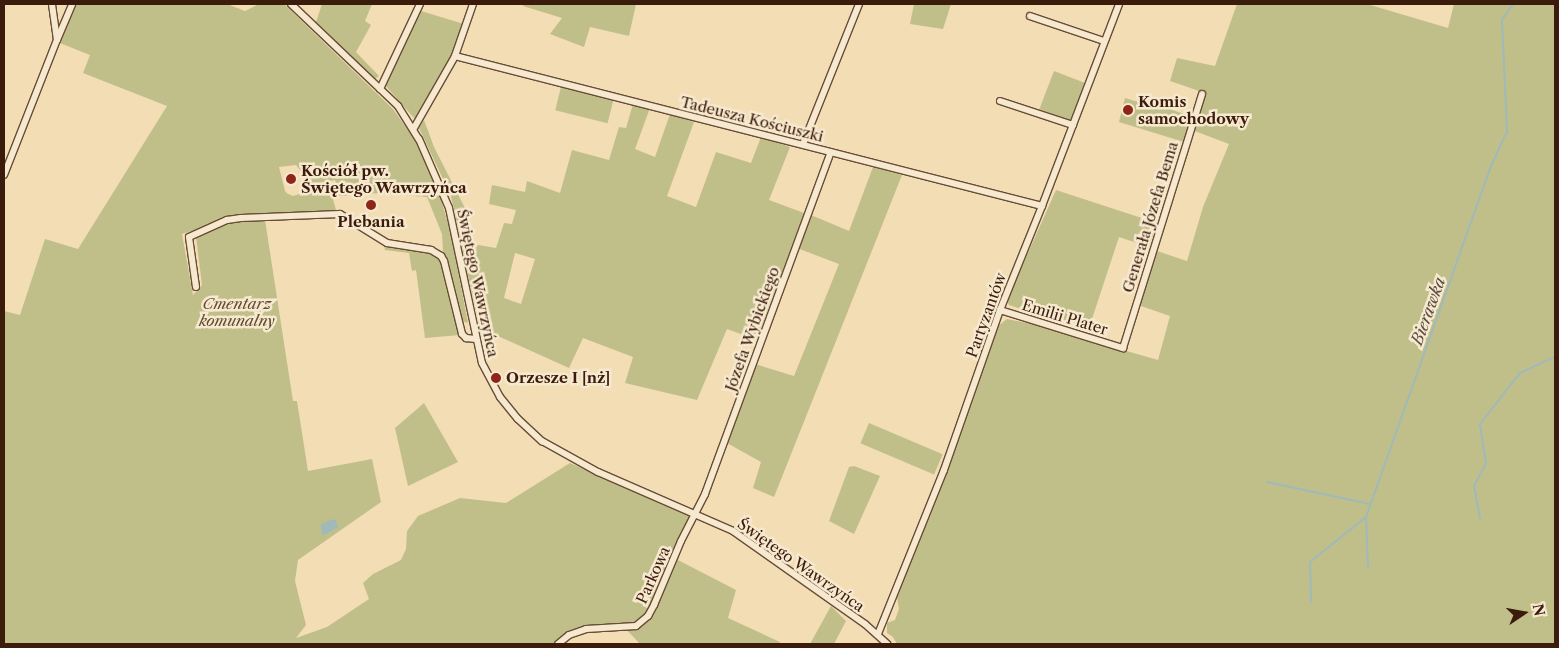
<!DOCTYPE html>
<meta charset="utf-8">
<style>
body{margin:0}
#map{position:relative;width:1559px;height:648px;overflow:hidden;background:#f2ddb5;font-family:"Libre Caslon Text",serif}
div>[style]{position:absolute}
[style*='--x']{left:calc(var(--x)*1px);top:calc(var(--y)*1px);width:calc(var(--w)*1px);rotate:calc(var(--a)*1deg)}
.green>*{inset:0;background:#c1bf89;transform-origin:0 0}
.water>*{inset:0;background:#9fbab8}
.stream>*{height:2px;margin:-1px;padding:0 1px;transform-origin:1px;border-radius:1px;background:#9fbab8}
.roads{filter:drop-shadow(1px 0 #684c36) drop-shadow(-1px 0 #684c36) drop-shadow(0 1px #684c36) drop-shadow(0 -1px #684c36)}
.minor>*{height:6px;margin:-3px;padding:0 3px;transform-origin:3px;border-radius:3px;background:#f7e9cf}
.dots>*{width:14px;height:14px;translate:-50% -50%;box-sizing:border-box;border:2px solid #f7e9cf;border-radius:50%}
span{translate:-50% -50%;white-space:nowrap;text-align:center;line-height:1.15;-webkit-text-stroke:5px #f7e9cf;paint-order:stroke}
.poi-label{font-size:15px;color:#3a1b0c;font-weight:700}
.left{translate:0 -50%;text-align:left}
.street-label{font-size:15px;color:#3a1b0c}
.park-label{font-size:15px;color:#624c32;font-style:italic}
.water-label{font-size:16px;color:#584b40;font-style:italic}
.frame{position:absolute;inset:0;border:5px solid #3a1b0c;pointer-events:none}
.north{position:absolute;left:1499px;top:588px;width:50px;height:50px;-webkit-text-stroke:4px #f7e9cf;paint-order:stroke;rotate:78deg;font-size:14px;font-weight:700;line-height:20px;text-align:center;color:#3a1b0c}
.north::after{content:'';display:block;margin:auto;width:18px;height:22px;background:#3a1b0c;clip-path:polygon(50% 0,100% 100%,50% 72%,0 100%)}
</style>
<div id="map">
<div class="green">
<i style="clip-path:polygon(76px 4px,227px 4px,245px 11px,259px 4px,284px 4px,393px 109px,418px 144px,439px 192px,451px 234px,468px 323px,463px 321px,448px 261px,443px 251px,442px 234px,427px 197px,380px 193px,339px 196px,335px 180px,312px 185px,296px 165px,279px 167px,285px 191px,288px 194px,293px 196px,329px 185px,336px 210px,240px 216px,182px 234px,193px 295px,202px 285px,196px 237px,227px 223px,265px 220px,293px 401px,297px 401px,308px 471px,372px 459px,381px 502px,298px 560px,295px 581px,306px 625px,296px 638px,327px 627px,369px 599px,363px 583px,373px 574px,401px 560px,406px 549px,407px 531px,418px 516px,460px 498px,506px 503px,570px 463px,692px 517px,678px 560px,736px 590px,728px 618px,780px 642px,779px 644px,640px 644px,624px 627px,608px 625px,567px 635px,554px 644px,4px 644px,4px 311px,20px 315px,45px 239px,78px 249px,167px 106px,83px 73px,90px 55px,60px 43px)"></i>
<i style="clip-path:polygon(322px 4px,372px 4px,365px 21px,371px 25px,356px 52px,379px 76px,375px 79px,316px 22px)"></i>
<i style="clip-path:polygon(524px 4px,636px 4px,629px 36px,590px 27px,584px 47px,550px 34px,562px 18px,523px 6px)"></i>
<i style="clip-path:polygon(914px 4px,951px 4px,943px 29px,910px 24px)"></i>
<i style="clip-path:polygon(1237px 4px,1367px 4px,1448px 28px,1454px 4px,1555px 4px,1555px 644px,897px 644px,893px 637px,887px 633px,887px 623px,895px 620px,899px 609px,897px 597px,998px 326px,1007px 319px,1032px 324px,1158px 360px,1170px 316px,1138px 305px,1154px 250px,1187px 261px,1203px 207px,1229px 144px,1192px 130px,1205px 93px,1170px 81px,1177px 58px,1215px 66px)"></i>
<i style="clip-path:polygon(421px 11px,464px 24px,453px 55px,418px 117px,414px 118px,385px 85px)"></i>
<i style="left:1054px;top:71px;width:34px;height:41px;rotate:21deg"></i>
<i style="left:561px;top:87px;width:54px;height:24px;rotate:14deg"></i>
<i style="clip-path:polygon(1125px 98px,1161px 109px,1162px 106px,1192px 117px,1184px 142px,1119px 122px)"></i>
<i style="clip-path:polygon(evenodd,633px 104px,650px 108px,635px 149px,655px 157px,670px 114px,694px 122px,667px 196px,696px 207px,716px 152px,751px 163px,761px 137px,790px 147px,769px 200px,804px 213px,757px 340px,727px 329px,697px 400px,625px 383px,633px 357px,583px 338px,569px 368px,489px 332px,481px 337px,451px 196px,419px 128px,424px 120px,434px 147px,467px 212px,462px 217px,467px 243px,496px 248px,504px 223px,512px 224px,516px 210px,489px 204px,492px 185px,525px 192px,527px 181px,560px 193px,572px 150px,609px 160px,619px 127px,626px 128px,633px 104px,515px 253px,535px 259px,521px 304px,504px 298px,515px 253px)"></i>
<i style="clip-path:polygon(873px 167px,902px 175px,774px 497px,753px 488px,761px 462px,727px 443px,755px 364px,794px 376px,839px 264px,797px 248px,811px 215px,849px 231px)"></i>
<i style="clip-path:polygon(1056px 190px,1157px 223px,1149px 247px,1119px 237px,1088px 331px,1009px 305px,1007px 300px)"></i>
<i style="clip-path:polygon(384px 244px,436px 255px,442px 264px,460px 335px,425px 338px,416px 270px,412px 271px,409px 253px,385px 250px)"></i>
<i style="clip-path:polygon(424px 403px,458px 462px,408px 486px,395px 428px)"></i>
<i style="left:869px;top:423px;width:80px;height:22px;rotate:23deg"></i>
<i style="clip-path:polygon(854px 466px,880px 476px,854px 534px,829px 521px,849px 467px)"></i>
<i style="clip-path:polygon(831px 606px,846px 621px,834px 644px,810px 644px)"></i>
</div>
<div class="water">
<i style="clip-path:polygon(334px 519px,336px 520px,338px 527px,325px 535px,322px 534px,321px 524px)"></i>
</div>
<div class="stream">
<i style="--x:1267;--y:482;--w:105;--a:12.1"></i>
<i style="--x:1366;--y:517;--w:51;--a:87.8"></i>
<i style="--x:1480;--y:519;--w:34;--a:-100"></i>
<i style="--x:1474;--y:486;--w:26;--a:-62"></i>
<i style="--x:1486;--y:463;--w:39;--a:-99"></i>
<i style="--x:1480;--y:424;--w:65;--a:-51.9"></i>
<i style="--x:1520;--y:373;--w:38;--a:-25"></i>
<i style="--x:1311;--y:602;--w:40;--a:-91.4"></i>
<i style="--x:1310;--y:562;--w:72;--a:-38.8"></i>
<i style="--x:1366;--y:517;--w:373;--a:-70.4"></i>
<i style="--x:1491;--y:166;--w:38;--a:-65"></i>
<i style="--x:1507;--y:131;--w:111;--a:-92.6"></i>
<i style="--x:1502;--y:20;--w:19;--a:-55"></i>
</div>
<div class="roads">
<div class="minor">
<i style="--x:291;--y:4;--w:148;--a:43.6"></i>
<i style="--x:398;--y:106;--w:39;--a:58"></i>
<i style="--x:419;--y:139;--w:75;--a:66.5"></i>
<i style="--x:449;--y:208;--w:158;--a:78"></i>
<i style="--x:482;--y:363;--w:38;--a:62"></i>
<i style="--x:500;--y:397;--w:28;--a:51"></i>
<i style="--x:518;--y:419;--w:33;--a:43"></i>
<i style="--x:542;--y:441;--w:64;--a:29"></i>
<i style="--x:598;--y:472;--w:147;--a:23.6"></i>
<i style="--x:733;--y:531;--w:161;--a:35.2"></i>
<i style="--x:865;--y:624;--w:30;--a:42"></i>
<i style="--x:1030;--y:16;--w:78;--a:18.7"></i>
<i style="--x:57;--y:40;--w:39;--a:-67"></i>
<i style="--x:455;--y:56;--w:606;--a:14.33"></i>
<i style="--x:380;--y:89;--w:94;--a:-64.8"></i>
<i style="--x:1000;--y:101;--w:77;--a:18.2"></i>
<i style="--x:414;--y:128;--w:83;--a:-60.3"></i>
<i style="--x:455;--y:56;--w:55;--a:-70.9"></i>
<i style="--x:803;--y:144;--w:151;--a:-68.2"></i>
<i style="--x:4;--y:175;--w:145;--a:-68.6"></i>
<i style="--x:57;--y:40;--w:36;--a:-98"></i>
<i style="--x:196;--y:287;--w:50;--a:-98"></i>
<i style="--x:189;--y:237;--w:42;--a:-24.1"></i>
<i style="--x:227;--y:220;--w:14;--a:-8"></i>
<i style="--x:241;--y:218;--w:99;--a:-2.3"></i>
<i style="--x:340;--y:214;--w:55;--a:31.7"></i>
<i style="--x:387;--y:243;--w:45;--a:9"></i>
<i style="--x:431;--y:250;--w:12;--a:31"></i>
<i style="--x:441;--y:256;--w:6;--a:59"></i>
<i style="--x:444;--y:261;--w:75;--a:76.1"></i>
<i style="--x:462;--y:334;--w:6;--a:45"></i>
<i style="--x:466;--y:338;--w:10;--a:6"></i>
<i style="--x:1000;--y:310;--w:129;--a:17.2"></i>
<i style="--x:1123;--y:348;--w:266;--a:-72.7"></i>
<i style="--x:878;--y:634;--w:177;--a:-68.1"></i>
<i style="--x:944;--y:470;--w:170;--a:-70.7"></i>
<i style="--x:1000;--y:310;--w:112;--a:-68"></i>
<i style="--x:1042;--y:206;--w:216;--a:-69.1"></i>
<i style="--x:558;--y:644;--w:14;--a:-39"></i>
<i style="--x:569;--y:635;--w:18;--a:-19"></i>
<i style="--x:586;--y:629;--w:50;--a:-3.4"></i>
<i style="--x:636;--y:626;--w:16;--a:-40"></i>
<i style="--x:648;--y:616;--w:13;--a:-61"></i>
<i style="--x:654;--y:605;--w:69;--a:-67.1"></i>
<i style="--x:681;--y:541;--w:53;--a:-62.9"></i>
<i style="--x:705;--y:494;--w:364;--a:-69.8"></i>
</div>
</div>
<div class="dots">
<i style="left:1128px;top:110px;background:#8f2418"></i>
<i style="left:291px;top:179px;background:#8f2418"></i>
<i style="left:371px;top:205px;background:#8f2418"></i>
<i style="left:496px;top:378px;background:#8f2418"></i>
</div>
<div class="poi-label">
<span class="left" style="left:1138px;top:110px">Komis<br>samochodowy</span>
<span class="left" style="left:301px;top:179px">Kościół pw.<br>Świętego Wawrzyńca</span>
<span style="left:371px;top:222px">Plebania</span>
<span class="left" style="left:506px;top:378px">Orzesze I [nż]</span>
</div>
<div class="street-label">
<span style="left:752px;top:119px;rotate:14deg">Tadeusza Kościuszki</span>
<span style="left:1150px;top:217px;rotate:-73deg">Generała Józefa Bema</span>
<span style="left:478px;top:283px;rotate:78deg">Świętego Wawrzyńca</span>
<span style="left:986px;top:315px;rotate:-70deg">Partyzantów</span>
<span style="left:1065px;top:317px;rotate:17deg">Emilii Plater</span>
<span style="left:752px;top:329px;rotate:-70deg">Józefa Wybickiego</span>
<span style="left:801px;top:565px;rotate:35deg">Świętego Wawrzyńca</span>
<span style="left:653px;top:575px;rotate:-66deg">Parkowa</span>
</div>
<div class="park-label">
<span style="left:237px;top:312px">Cmentarz<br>komunalny</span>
</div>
<div class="water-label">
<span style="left:1428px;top:311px;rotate:-70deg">Bierawka</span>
</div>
<div class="frame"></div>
<div class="north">N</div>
</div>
